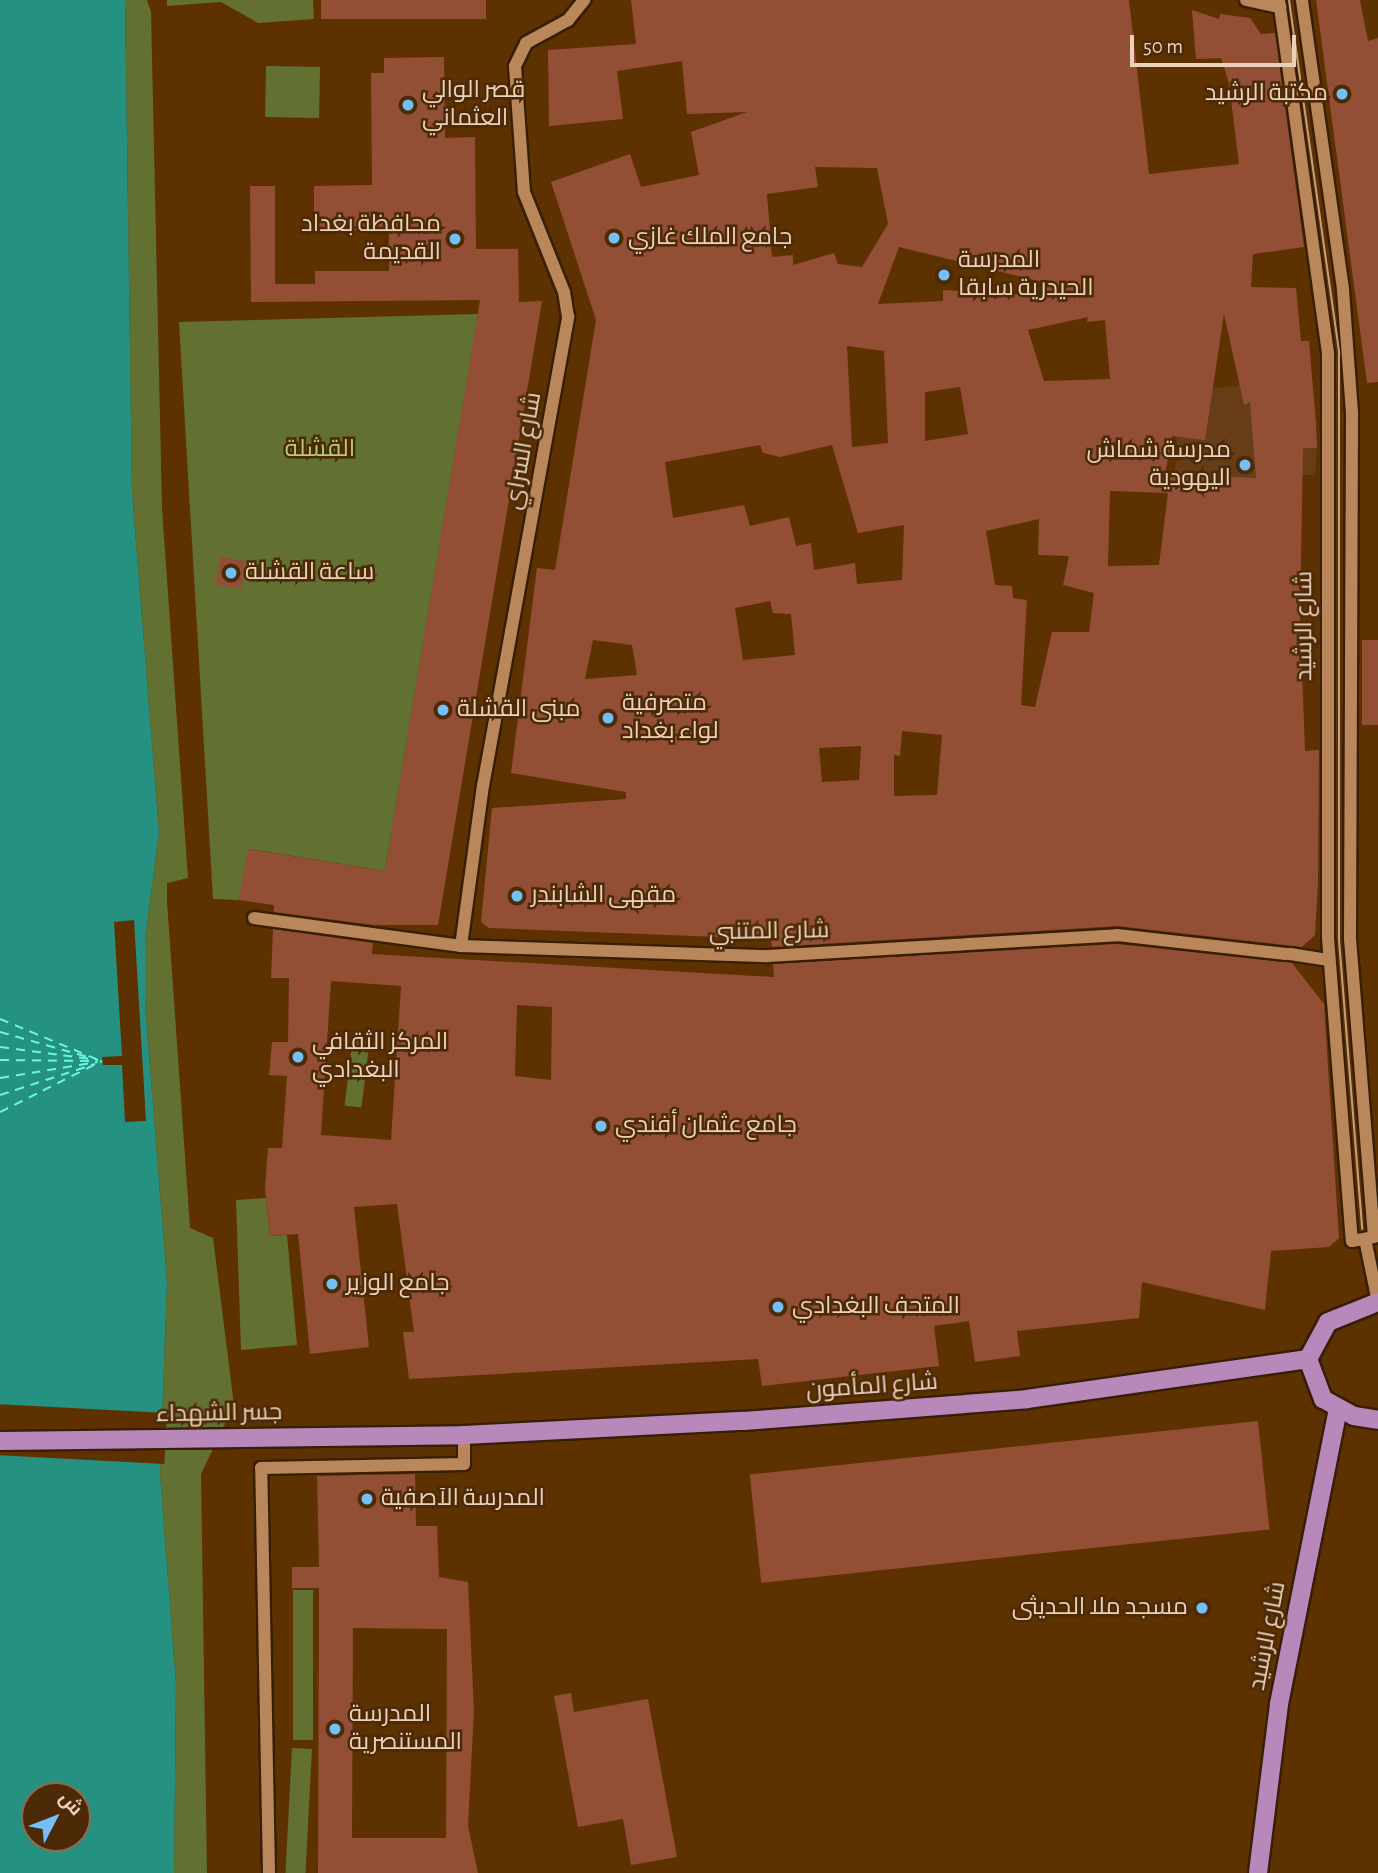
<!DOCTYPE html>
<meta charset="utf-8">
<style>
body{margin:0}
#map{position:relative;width:1378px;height:1873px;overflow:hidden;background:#5e3100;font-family:"Alegreya Sans",Cairo,sans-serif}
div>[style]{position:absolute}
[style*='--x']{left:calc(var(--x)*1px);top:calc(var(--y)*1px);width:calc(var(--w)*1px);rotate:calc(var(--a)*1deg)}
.built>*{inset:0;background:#663d17}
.green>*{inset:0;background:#627131;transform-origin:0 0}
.water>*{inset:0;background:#259181}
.pier>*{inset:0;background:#5e3100;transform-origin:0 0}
.ferry>*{height:2px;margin-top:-1px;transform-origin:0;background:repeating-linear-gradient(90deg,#69f7e0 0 9px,transparent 0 16px)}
.building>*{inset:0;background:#924f36;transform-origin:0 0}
.roads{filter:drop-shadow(2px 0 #371e07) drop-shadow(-2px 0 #371e07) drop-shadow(0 2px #371e07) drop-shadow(0 -2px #371e07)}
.minor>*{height:12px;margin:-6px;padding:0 6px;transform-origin:6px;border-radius:6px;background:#ba875b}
.major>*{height:18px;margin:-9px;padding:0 9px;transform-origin:9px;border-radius:9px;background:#b888ba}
.tram>*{height:2px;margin:-1px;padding:0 1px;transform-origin:1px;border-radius:1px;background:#c2a183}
.dots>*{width:19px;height:19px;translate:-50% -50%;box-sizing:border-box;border:4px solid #4c2a07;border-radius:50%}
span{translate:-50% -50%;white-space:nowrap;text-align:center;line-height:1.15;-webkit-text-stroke:5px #4c2a07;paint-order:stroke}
.poi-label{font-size:24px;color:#ebd0ba}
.left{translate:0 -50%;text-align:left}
.right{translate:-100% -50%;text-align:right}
.park-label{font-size:24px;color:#b5ce6c}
.street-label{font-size:24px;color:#ebd0ba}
.north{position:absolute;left:21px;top:1782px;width:70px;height:70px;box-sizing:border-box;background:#4c2a07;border:2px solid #8c6c4f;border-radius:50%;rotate:48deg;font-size:19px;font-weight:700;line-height:28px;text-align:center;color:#ebd0ba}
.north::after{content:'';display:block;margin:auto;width:24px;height:32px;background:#74c0f6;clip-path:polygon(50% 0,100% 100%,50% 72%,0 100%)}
.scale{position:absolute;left:1130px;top:35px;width:166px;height:32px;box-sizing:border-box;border:4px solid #ebd0ba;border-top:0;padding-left:9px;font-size:21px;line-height:24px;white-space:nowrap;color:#ebd0ba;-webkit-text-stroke:5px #4c2a07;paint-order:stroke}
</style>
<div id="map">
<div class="built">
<i style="clip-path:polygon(1261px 374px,1268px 446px,1317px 448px,1315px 475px,1298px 475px,1158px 569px,1177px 455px,1176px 407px,1209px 388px,1239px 386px,1239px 376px)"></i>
</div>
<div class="green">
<i style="clip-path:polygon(125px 0,147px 0,151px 12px,162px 508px,188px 878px,167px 883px,167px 901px,190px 1228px,213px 1238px,234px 1405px,201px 1474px,207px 1873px,174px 1873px,176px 1684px,160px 1474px,167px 1282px,145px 1003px,145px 938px,159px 832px,132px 492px)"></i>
<i style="clip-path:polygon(167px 0,313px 0,314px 19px,258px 23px,221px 2px,167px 6px)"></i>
<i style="left:266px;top:66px;width:54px;height:51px;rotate:1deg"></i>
<i style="clip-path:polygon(478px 314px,385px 871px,249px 849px,239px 900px,213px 899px,179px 322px)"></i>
<i style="left:353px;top:1037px;width:17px;height:69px;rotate:7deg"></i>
<i style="clip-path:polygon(266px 1198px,270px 1236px,287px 1235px,297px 1345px,241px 1350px,236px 1200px)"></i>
<i style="left:293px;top:1590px;width:20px;height:150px"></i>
<i style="left:292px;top:1748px;width:20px;height:125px;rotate:3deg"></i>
</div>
<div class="water">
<i style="clip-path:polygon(evenodd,0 0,125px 0,132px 492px,159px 832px,145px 938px,145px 1003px,167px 1282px,160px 1474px,176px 1684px,174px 1873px,0 1873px,0 0,35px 1796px,77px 1796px,77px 1838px,35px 1838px,35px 1796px)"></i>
</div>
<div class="pier">
<i style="clip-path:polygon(134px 920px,146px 1121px,125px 1122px,122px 1065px,103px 1065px,102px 1057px,122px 1056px,114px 922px)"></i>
<i style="left:167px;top:1413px;width:51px;height:167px;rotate:93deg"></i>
</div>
<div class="ferry">
<i style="--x:0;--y:1019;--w:109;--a:22.6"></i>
<i style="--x:0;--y:1032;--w:95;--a:15.9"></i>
<i style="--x:0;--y:1047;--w:99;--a:7.6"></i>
<i style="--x:0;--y:1060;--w:94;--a:0.6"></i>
<i style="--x:0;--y:1078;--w:99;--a:-9.3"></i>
<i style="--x:0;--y:1095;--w:100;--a:-18.1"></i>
<i style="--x:0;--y:1112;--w:114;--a:-26.6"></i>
</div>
<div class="building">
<i style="left:321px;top:0;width:165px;height:19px"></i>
<i style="clip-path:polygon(evenodd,631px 0,1129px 0,1149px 174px,1239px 164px,1229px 83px,1221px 58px,1196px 59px,1192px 10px,1219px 19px,1220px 14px,1250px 18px,1261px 34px,1275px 33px,1304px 247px,1253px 254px,1251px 287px,1296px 288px,1301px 341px,1309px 341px,1316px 423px,1317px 448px,1303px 448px,1300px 615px,1305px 751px,1319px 750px,1318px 884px,1315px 935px,1302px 947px,1117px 926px,772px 947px,771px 939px,489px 928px,481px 922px,492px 808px,626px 799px,626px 792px,511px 773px,537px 568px,555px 570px,596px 320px,551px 182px,630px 154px,641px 187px,699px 175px,691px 132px,747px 112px,687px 114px,682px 61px,617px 71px,623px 119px,549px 126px,548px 50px,636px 44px,631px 0,815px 167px,877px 168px,888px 224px,862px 267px,838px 264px,834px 253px,793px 265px,793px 255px,772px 257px,767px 194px,818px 187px,815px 167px,631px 0,899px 247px,1047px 283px,1045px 296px,943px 290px,943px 301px,878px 304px,899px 247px,631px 0,1224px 314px,1244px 405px,1250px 402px,1256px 478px,1165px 474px,1172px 436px,1205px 440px,1224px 314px,631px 0,1088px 317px,1087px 322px,1105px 320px,1110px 379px,1044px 381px,1028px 330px,1088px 317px,631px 0,847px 346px,884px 351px,888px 443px,852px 447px,847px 346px,631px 0,960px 387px,968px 434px,925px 441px,925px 392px,960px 387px,631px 0,760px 445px,763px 453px,780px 457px,832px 445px,858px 533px,904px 525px,902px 580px,857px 584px,855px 563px,814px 570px,811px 543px,796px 546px,789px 517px,750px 526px,744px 505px,673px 518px,665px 462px,760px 445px,631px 0,1110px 491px,1168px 493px,1159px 565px,1108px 566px,1110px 491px,631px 0,1039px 519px,1038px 555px,1069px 556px,1063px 585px,1094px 593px,1089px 632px,1052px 632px,1035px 707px,1021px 705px,1027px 600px,1013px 598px,1012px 586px,995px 585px,986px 531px,1039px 519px,631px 0,770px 601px,773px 613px,791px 614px,795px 655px,743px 660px,735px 608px,770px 601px,631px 0,593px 640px,632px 645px,637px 675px,585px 679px,593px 640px,631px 0,902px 731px,942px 735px,937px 795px,894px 796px,894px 755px,900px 756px,902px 731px,631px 0,861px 746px,859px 780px,822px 782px,819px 748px,861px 746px)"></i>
<i style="clip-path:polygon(1316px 0,1360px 0,1368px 41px,1378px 38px,1378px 382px,1367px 383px)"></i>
<i style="clip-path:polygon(444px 57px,445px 138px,475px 137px,476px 249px,518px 249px,519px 302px,542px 301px,438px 925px,374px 925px,274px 912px,274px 905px,239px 900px,248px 849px,385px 871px,480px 300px,251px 302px,250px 186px,275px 186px,275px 284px,315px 284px,315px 271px,389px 271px,389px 230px,314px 230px,314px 186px,372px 185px,371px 73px,384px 73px,384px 58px)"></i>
<i style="left:220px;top:557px;width:26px;height:28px;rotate:9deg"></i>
<i style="left:1362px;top:640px;width:16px;height:85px"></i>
<i style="clip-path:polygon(evenodd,273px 929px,373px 943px,372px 954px,774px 977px,773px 964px,1117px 944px,1292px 963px,1324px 1004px,1339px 1238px,1329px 1247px,1271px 1251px,1265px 1310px,1142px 1282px,1139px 1318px,1017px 1331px,1020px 1356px,975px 1362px,969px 1321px,934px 1326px,939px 1366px,780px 1384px,762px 1386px,758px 1359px,409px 1379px,403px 1332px,414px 1332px,397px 1204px,354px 1207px,369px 1347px,310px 1354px,298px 1234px,270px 1236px,265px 1188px,268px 1148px,282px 1148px,287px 1076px,269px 1075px,272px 1042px,288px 1042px,289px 978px,271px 978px,273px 929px,331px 981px,401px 986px,391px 1140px,321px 1135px,331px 981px,273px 929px,517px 1005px,552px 1007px,551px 1080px,515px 1076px,517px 1005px)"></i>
<i style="left:1258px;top:1421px;width:109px;height:511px;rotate:84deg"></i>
<i style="clip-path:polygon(evenodd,415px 1474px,416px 1526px,437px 1526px,439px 1577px,468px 1582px,474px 1711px,468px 1826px,478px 1873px,318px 1873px,319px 1588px,292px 1588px,292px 1567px,319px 1567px,317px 1476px,415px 1474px,353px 1628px,447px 1629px,446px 1838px,352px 1838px,353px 1628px)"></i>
<i style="clip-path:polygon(571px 1693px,574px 1712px,648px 1699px,677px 1857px,631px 1865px,623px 1819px,578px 1827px,554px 1696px)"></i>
</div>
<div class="roads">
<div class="minor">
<i style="--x:1246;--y:0;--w:35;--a:12"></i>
<i style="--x:1279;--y:0;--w:356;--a:82.1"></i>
<i style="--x:1328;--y:353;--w:585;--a:90"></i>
<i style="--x:1328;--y:938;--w:304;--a:85.5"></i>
<i style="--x:1352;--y:1241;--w:22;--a:-10"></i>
<i style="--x:1374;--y:1237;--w:300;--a:-94.6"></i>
<i style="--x:1350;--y:938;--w:525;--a:-89.78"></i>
<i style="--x:1352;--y:413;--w:124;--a:-94.2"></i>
<i style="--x:1343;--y:289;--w:292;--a:-98.1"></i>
<i style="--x:254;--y:918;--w:209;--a:7.7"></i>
<i style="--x:461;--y:946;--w:307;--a:1.9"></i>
<i style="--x:768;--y:956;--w:350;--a:-3.4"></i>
<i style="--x:1117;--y:935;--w:170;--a:6.4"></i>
<i style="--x:461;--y:946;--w:162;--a:-82.2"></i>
<i style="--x:483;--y:786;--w:477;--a:-79.7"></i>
<i style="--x:568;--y:317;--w:25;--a:-99"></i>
<i style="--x:564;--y:292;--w:108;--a:-111.8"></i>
<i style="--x:524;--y:192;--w:126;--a:-94.1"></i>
<i style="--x:515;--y:66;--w:25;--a:-64"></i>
<i style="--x:526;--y:43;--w:48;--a:-28.7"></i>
<i style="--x:568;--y:20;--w:26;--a:-51"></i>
<i style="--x:1290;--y:954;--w:38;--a:9"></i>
<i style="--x:1365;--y:1239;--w:64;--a:78.3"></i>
<i style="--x:269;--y:1873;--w:405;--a:-91.1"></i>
<i style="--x:261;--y:1468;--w:203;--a:-1.1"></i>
<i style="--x:464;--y:1464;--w:29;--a:-90"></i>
</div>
<div class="major">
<i style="--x:1378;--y:1302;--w:54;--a:158.2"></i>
<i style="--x:1328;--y:1322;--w:42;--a:118.4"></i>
<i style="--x:1308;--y:1359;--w:43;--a:69.4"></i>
<i style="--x:1323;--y:1399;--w:35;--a:29"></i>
<i style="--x:1354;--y:1416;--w:24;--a:9"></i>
<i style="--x:0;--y:1441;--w:464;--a:-0.7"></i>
<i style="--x:464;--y:1435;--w:280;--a:-2.9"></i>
<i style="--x:744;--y:1421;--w:284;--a:-4.4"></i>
<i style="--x:1027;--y:1399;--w:284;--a:-8.1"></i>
<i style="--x:1258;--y:1873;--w:170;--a:-82.9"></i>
<i style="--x:1279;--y:1704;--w:301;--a:-78.7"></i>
</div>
</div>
<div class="tram">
<i style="--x:1289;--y:0;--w:357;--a:81.9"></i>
<i style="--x:1339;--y:353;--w:587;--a:90"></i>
<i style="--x:1339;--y:940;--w:290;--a:85.4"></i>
</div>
<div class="dots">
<i style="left:1342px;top:94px;background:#74c0f6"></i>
<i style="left:408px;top:105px;background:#74c0f6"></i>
<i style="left:614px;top:238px;background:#74c0f6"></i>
<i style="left:455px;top:239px;background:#74c0f6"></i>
<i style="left:944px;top:275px;background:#74c0f6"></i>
<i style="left:1245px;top:465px;background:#74c0f6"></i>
<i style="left:231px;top:573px;background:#74c0f6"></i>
<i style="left:443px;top:710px;background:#74c0f6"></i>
<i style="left:608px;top:718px;background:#74c0f6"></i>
<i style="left:517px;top:896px;background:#74c0f6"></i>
<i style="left:298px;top:1057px;background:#74c0f6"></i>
<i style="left:601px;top:1126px;background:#74c0f6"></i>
<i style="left:332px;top:1284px;background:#74c0f6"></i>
<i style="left:778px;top:1307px;background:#74c0f6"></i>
<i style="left:367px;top:1499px;background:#74c0f6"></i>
<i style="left:1202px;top:1608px;background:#74c0f6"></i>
<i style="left:335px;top:1729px;background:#74c0f6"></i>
</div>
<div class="poi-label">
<span class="left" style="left:422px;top:105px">قصر الوالي<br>العثماني</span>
<span class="right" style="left:1328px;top:94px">مكتبة الرشيد</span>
<span class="right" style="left:441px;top:239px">محافظة بغداد<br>القديمة</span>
<span class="left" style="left:628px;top:238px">جامع الملك غازي</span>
<span class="left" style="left:958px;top:275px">المدرسة<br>الحيدرية سابقا</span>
<span class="right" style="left:1231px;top:465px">مدرسة شماش<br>اليهودية</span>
<span class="left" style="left:245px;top:573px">ساعة القشلة</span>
<span class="left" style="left:622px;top:718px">متصرفية<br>لواء بغداد</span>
<span class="left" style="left:457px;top:710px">مبنى القشلة</span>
<span class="left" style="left:531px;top:896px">مقهى الشابندر</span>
<span class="left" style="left:312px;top:1057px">المركز الثقافي<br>البغدادي</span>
<span class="left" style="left:615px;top:1126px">جامع عثمان أفندي</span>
<span class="left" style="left:346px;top:1284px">جامع الوزير</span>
<span class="left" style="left:792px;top:1307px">المتحف البغدادي</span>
<span class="left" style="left:381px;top:1499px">المدرسة الآصفية</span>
<span class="right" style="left:1188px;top:1608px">مسجد ملا الحديثى</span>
<span class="left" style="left:349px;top:1729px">المدرسة<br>المستنصرية</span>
</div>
<div class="park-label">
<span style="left:320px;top:450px">القشلة</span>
</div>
<div class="street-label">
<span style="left:524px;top:451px;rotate:-80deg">شارع السراي</span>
<span style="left:1305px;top:626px;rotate:-90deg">شارع الرشيد</span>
<span style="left:769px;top:932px;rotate:-1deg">شارع المتنبي</span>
<span style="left:872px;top:1387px;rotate:-4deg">شارع المأمون</span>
<span style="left:219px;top:1414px;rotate:-1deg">جسر الشهداء</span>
<span style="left:1268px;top:1636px;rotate:-79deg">شارع الرشيد</span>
</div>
<div class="north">ش</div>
<div class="scale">50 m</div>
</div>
